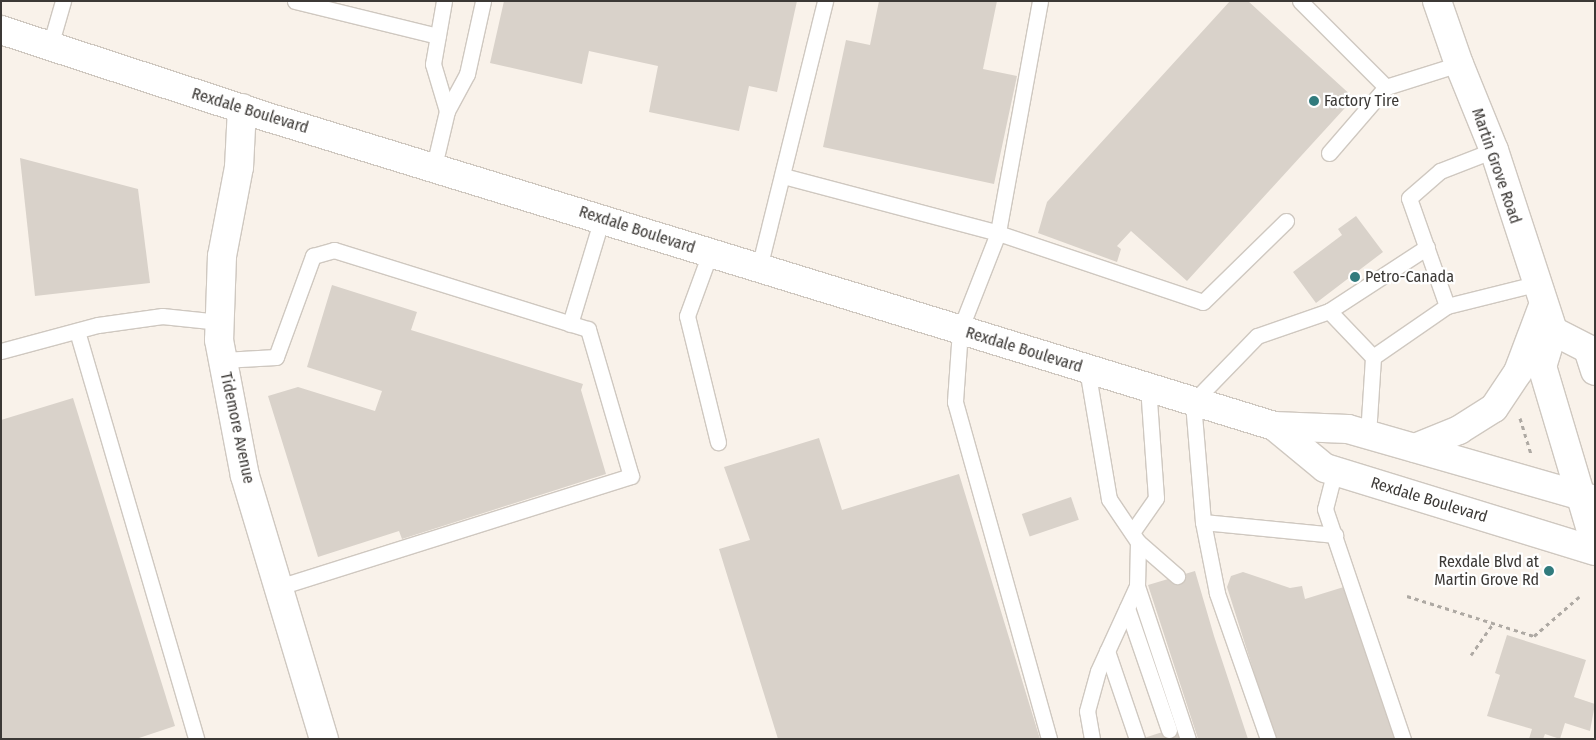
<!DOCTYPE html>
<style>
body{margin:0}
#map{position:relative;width:1596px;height:740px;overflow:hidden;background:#f9f2ea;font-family:"Fira Sans Condensed",sans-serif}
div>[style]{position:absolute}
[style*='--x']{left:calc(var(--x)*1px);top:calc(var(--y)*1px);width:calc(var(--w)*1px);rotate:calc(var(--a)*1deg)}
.building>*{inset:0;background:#d9d2ca;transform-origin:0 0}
.path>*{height:3px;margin-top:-1.5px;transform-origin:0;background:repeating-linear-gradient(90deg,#aea9a3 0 4px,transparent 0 8px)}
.roads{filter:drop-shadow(1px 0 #cfc8c0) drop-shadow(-1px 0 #cfc8c0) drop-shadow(0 1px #cfc8c0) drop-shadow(0 -1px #cfc8c0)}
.service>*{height:15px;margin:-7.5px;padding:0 7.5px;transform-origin:7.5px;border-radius:7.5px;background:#fff}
.minor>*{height:28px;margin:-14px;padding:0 14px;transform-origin:14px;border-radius:14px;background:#fff}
.secondary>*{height:28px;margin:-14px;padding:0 14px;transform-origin:14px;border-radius:14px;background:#fff}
.dots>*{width:14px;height:14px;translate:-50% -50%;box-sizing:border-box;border:2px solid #fff;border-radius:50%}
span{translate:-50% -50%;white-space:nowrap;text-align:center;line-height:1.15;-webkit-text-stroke:4.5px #fff;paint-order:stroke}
.poi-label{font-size:16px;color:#3c3936}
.left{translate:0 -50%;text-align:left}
.right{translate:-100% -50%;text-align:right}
.street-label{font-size:16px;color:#3c3936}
.frame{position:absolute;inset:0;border:2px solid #3c3936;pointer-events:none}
</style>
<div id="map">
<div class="building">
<i style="clip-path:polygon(504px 1px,797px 1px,777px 92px,749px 86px,739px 131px,649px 112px,658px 66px,589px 51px,582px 84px,490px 63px)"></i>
<i style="clip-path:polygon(879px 1px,997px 1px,983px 69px,1017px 76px,994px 184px,823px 147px,846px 40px,870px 45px)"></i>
<i style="clip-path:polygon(1230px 1px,1248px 1px,1354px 98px,1187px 281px,1131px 231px,1117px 246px,1121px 249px,1117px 262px,1038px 233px,1047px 202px)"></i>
<i style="clip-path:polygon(20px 158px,138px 189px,150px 283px,35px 296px)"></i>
<i style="clip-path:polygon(1356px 216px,1383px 252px,1316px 303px,1293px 272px,1342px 235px,1338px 229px)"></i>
<i style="clip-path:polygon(332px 285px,417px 312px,411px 330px,583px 384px,581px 390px,606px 474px,402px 539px,399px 531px,318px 557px,268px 396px,298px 387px,375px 411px,382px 391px,307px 367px)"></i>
<i style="clip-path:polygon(73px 398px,175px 726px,136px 739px,1px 739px,1px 420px)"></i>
<i style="clip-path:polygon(819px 438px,842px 510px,959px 474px,1040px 739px,778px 739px,719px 549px,750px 540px,724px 467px)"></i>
<i style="left:1071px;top:497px;width:24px;height:52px;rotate:71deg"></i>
<i style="clip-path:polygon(1195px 571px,1214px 636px,1248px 739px,1198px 739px,1148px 585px)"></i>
<i style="clip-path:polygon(1243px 572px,1290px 588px,1302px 586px,1305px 599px,1347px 586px,1397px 739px,1275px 739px,1227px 587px,1231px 576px)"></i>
<i style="clip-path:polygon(1507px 635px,1586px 660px,1574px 697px,1595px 704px,1590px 731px,1565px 723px,1560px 739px,1545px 734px,1543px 739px,1529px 739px,1532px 729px,1487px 716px,1500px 675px,1495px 673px)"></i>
<i style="clip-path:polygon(1181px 726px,1185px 739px,1144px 739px,1144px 738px)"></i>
</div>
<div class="path">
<i style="--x:1520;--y:418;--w:37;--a:73"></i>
<i style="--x:1407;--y:596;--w:133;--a:17.5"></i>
<i style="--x:1534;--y:636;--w:60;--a:-40.9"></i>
<i style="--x:1471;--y:655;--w:39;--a:-55"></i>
</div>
<div class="roads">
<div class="service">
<i style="--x:295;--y:1;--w:147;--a:13.8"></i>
<i style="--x:444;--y:1;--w:64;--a:99.9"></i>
<i style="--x:433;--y:64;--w:49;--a:73.4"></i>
<i style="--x:1040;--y:1;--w:236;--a:100.3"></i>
<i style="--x:998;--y:233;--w:104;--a:111.4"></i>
<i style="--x:960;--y:330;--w:72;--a:94"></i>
<i style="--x:955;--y:402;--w:350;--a:74.4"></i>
<i style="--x:1300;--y:1;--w:122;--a:45"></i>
<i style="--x:1386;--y:87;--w:77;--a:-17.5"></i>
<i style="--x:50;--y:46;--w:47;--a:-73.9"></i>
<i style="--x:1329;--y:153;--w:87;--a:-49.2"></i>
<i style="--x:434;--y:166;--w:57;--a:-76.7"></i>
<i style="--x:447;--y:111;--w:42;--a:-61.6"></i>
<i style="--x:467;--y:74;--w:75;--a:-77.6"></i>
<i style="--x:783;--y:176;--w:222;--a:14.8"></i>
<i style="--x:998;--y:233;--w:216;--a:18.6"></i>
<i style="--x:1203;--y:302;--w:116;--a:-44.3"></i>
<i style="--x:710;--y:253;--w:67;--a:110.1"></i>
<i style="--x:687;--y:316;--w:130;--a:76.2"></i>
<i style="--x:759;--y:268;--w:275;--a:-76.1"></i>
<i style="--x:1447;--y:306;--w:114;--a:-109.4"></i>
<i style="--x:1409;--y:198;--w:41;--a:-41.1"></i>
<i style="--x:1440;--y:171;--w:58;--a:-21.3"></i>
<i style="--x:1329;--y:311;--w:64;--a:46.3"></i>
<i style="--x:570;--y:324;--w:111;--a:-73.2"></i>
<i style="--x:77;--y:331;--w:425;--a:73.7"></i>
<i style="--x:1;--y:351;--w:100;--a:-15"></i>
<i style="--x:98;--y:325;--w:65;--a:-8"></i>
<i style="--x:162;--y:316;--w:58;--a:5.9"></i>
<i style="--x:223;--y:360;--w:53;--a:-3.2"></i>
<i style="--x:276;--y:357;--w:108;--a:-69.9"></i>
<i style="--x:313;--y:256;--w:22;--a:-16"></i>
<i style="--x:334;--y:250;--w:266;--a:17.3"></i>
<i style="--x:588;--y:329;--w:153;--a:73.7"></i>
<i style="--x:631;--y:476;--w:370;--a:162.5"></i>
<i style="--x:1087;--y:369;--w:132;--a:80.4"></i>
<i style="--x:1109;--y:499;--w:52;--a:56"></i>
<i style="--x:1138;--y:542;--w:44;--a:91.3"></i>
<i style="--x:1137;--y:586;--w:161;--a:71.6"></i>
<i style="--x:1368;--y:435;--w:78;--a:-86.3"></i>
<i style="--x:1373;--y:357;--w:90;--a:-34.6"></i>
<i style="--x:1447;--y:306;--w:91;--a:-14"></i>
<i style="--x:1335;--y:470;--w:40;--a:104.4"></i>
<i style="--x:1325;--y:509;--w:243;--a:71.3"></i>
<i style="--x:1203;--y:522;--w:133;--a:5.6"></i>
<i style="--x:1133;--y:531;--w:40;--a:-55.1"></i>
<i style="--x:1156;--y:498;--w:111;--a:-94.1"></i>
<i style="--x:1138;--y:542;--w:52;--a:41.1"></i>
<i style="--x:1127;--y:608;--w:129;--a:71"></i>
<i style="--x:1107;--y:651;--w:93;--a:71.2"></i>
<i style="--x:1092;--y:739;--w:28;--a:-100"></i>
<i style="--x:1087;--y:711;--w:41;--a:-74.6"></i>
<i style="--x:1098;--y:671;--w:94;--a:-65.4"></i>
<i style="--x:1268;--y:739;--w:155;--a:-109.3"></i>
<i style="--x:1217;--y:593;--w:72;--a:-101.2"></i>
<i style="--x:1203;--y:522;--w:120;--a:-94.8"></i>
<i style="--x:1193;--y:402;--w:92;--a:-45.9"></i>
<i style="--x:1257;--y:336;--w:76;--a:-19.1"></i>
<i style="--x:1329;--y:311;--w:117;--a:-33.1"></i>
</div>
<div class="minor">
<i style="--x:242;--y:108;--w:59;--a:92.9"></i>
<i style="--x:239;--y:167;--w:91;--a:100.8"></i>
<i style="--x:222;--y:256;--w:84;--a:92"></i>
<i style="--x:219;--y:340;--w:138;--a:79.2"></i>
<i style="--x:245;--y:476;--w:275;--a:73.3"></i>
</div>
<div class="secondary">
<i style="--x:1437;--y:1;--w:67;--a:70.8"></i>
<i style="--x:1459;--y:64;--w:93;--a:67.9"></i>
<i style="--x:1494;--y:150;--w:190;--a:71.9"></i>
<i style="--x:1553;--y:331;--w:37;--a:107"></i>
<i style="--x:1542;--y:366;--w:186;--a:73.4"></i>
<i style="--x:1;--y:30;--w:290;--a:18.1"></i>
<i style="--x:277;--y:120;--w:1043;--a:17.06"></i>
<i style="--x:1274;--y:426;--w:74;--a:2.3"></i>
<i style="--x:1348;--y:429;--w:257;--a:16"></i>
<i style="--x:1553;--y:331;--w:39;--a:27"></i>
<i style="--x:1588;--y:349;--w:23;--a:72"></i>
<i style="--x:1274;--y:426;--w:66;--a:39.5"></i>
<i style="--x:1325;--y:468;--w:282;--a:17.1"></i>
<i style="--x:1415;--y:448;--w:48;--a:-22.2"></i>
<i style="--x:1459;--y:430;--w:41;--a:-32.2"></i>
<i style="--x:1494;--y:408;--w:43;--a:-56.3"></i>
<i style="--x:1518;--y:372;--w:71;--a:-69.3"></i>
</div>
</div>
<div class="dots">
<i style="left:1314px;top:101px;background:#317b7d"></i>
<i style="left:1355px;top:277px;background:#317b7d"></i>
<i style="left:1549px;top:571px;background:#317b7d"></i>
</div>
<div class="poi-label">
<span class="left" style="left:1324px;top:101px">Factory Tire</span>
<span class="left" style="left:1365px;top:277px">Petro-Canada</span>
<span class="right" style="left:1539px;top:571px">Rexdale Blvd at<br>Martin Grove Rd</span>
</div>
<div class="street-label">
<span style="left:250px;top:111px;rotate:17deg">Rexdale Boulevard</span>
<span style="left:1496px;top:166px;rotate:71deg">Martin Grove Road</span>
<span style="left:637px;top:230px;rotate:18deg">Rexdale Boulevard</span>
<span style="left:1024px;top:350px;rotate:17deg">Rexdale Boulevard</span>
<span style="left:237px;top:428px;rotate:78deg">Tidemore Avenue</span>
<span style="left:1429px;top:500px;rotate:17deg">Rexdale Boulevard</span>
</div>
<div class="frame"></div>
</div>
